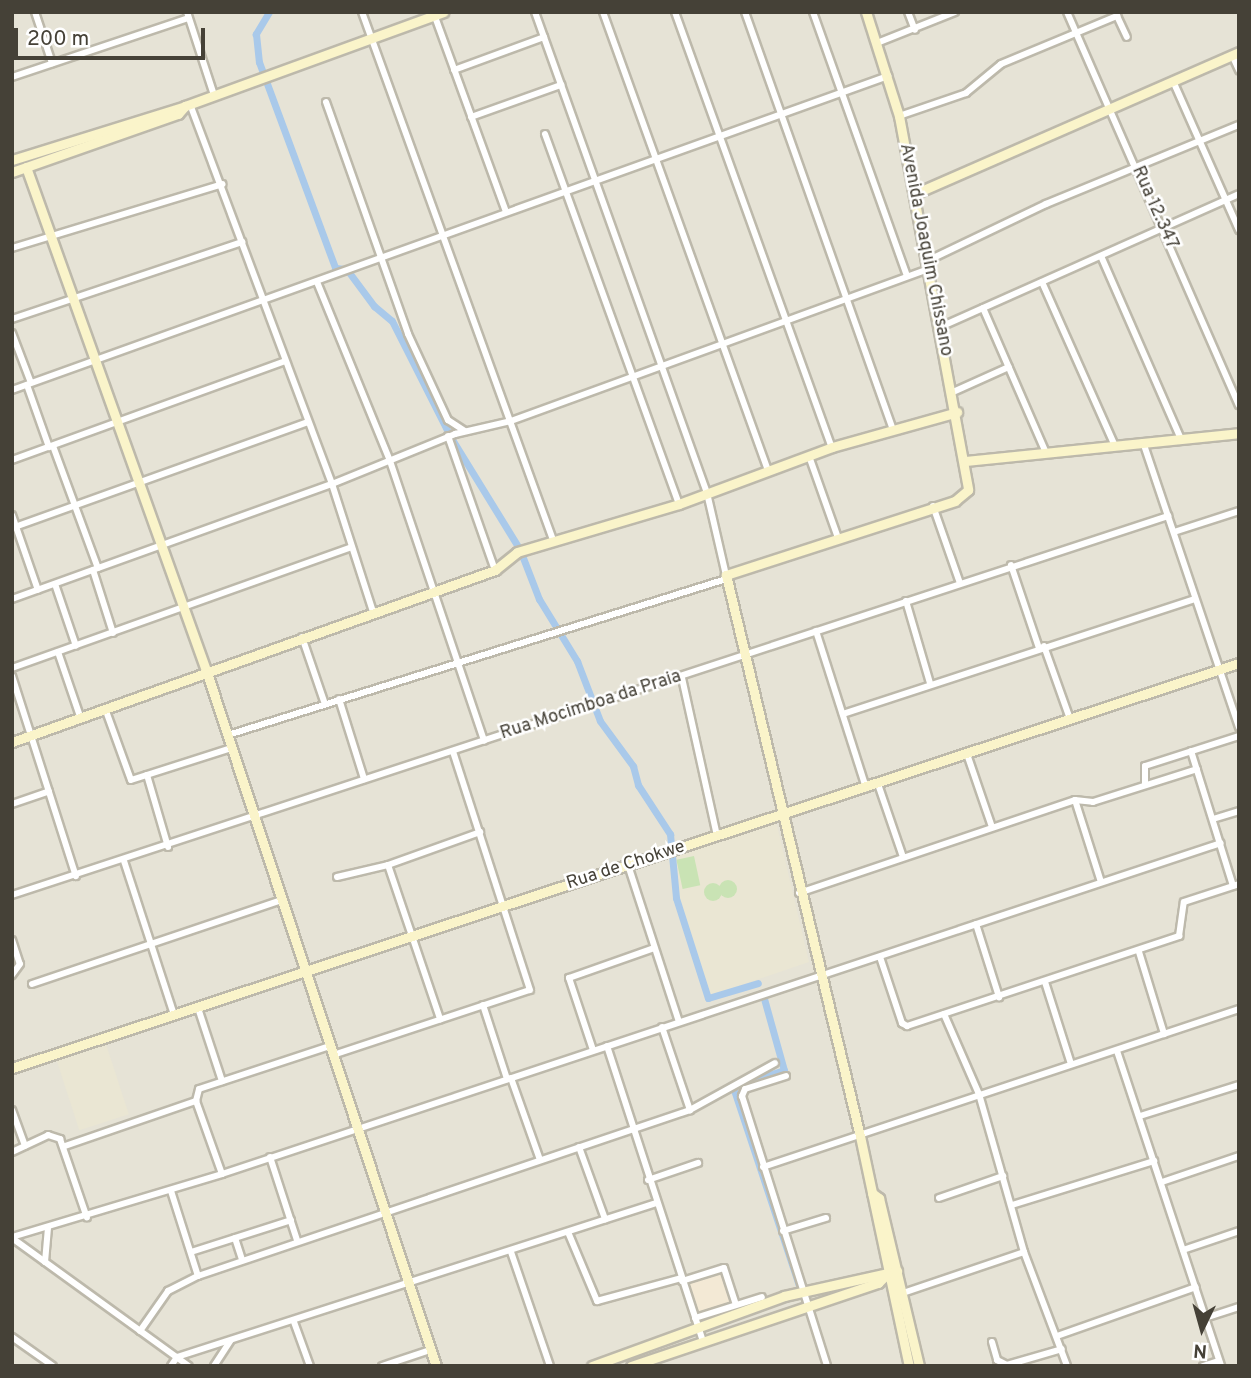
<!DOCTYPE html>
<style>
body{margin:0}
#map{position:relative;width:1251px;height:1378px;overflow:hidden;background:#f2f0e8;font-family:Overpass,sans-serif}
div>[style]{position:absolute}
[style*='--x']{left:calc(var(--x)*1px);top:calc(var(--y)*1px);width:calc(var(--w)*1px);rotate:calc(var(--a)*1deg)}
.residential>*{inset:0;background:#e6e3d6;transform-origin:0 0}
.commercial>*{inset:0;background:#f3e9d5;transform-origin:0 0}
.education>*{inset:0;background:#eae6d3;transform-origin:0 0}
.green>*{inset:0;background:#c9e3b4;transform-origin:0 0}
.round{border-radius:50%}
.canal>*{height:7px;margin:-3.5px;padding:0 3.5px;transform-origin:3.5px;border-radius:3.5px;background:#a9c9ea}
.roads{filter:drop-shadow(2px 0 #bdb9ab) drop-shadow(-2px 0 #bdb9ab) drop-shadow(0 2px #bdb9ab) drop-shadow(0 -2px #bdb9ab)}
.street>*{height:6px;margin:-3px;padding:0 3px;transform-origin:3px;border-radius:3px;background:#fff}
.secondary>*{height:9px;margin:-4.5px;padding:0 4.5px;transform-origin:4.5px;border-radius:4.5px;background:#faf4ca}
span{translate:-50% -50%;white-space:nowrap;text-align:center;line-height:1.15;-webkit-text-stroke:5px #fff;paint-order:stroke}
.street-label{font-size:18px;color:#454137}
.frame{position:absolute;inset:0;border:14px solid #454137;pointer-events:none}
.north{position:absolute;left:1167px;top:1294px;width:70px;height:70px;-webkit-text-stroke:5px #fff;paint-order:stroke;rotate:185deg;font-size:19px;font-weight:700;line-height:28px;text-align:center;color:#454137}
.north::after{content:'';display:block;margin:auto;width:24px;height:32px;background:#454137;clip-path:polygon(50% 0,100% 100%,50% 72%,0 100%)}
.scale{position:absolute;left:14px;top:28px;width:191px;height:32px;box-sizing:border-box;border:4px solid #454137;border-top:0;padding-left:9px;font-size:21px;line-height:24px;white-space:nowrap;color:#454137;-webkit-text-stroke:5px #fff;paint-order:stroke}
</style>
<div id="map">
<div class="residential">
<i style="left:12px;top:12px;width:1227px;height:1354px"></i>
</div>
<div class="commercial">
<i style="left:723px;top:1270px;width:34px;height:38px;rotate:73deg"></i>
</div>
<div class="education">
<i style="clip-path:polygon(776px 821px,809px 962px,709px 996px,680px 908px,674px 854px)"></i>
<i style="left:105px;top:1041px;width:77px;height:52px;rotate:72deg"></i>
</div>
<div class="green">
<i style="left:694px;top:856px;width:30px;height:18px;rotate:78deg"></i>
<i class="round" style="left:719px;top:880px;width:18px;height:18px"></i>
<i class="round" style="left:704px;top:883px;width:18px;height:18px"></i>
</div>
<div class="canal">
<i style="--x:269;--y:12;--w:26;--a:121"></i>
<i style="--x:256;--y:34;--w:28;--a:84"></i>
<i style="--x:259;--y:62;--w:220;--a:69.7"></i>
<i style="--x:335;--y:268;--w:10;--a:6"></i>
<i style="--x:348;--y:271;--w:44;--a:53.4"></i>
<i style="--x:374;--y:306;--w:23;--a:40"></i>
<i style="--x:392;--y:321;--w:129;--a:63.2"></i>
<i style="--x:450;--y:436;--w:134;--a:58.4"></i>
<i style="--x:520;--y:550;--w:53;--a:68.8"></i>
<i style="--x:539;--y:599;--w:73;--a:58.5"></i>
<i style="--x:577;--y:661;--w:64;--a:69"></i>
<i style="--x:600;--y:721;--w:56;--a:53.7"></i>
<i style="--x:633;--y:766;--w:20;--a:75"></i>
<i style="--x:638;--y:785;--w:59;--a:56.9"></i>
<i style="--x:670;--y:834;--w:64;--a:84.6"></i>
<i style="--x:676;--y:898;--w:105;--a:72.3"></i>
<i style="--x:708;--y:998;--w:52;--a:-16.7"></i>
<i style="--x:763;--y:995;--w:78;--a:74.4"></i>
<i style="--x:784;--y:1070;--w:54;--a:161.6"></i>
<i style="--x:733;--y:1087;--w:219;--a:71.6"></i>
</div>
<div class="roads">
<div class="street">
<i style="--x:35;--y:12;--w:54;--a:71.6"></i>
<i style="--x:187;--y:12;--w:87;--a:72"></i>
<i style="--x:362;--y:12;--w:561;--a:70.11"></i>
<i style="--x:535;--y:12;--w:511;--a:70.32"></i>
<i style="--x:707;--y:493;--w:84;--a:77"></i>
<i style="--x:603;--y:12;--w:488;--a:70.2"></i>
<i style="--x:675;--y:12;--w:462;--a:70.2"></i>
<i style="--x:745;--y:12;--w:443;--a:70.5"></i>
<i style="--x:813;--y:12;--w:280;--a:70.4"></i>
<i style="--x:908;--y:12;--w:19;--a:69"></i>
<i style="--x:1067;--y:12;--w:429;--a:66.4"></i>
<i style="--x:434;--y:14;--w:211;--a:70"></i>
<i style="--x:877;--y:43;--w:84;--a:-21.7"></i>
<i style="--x:1232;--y:55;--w:17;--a:65"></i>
<i style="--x:454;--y:70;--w:96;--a:-20.1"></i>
<i style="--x:12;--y:77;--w:186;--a:-18.5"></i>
<i style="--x:1173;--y:81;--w:163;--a:66.1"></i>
<i style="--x:326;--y:102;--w:246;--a:70.5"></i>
<i style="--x:408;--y:334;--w:95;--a:65.1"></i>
<i style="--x:448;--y:420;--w:20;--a:33"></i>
<i style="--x:190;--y:104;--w:406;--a:69.5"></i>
<i style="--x:332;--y:484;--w:134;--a:72.2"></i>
<i style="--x:899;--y:116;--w:71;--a:-18.9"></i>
<i style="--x:966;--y:93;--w:45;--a:-39.6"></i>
<i style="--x:1001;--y:64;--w:126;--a:-22.5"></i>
<i style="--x:1117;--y:16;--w:23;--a:65"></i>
<i style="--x:471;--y:117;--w:96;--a:-19.6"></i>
<i style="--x:545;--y:134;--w:394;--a:70.1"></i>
<i style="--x:12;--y:248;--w:220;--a:-16.9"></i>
<i style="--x:1101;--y:256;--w:197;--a:66.4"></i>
<i style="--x:925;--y:262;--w:134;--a:-25.6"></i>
<i style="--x:1046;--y:204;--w:209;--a:-22.3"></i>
<i style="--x:317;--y:282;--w:193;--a:67.8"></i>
<i style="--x:390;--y:461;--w:295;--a:71.4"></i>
<i style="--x:1042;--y:282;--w:180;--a:66"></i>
<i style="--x:983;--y:308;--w:158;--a:66.5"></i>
<i style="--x:12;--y:319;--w:243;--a:-18.5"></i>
<i style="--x:938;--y:328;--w:329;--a:-24"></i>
<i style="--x:12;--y:333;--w:53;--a:69.2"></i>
<i style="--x:27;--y:385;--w:66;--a:70.5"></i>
<i style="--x:12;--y:390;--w:931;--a:-19.72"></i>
<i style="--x:953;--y:392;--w:61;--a:-24.1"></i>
<i style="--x:448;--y:436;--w:142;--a:70.7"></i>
<i style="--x:1143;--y:442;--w:301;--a:71.4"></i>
<i style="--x:53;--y:446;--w:130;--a:69.8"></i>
<i style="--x:809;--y:456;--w:87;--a:70.5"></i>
<i style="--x:12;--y:460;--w:290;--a:-19.9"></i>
<i style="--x:933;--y:506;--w:82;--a:70.7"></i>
<i style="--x:12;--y:515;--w:79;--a:70.9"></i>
<i style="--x:12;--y:528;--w:314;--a:-19.7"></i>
<i style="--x:1174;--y:532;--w:68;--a:-17.9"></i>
<i style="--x:1011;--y:565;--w:88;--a:71.4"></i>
<i style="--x:93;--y:570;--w:66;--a:72.4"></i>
<i style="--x:55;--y:584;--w:65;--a:71.3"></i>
<i style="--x:12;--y:599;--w:340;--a:-19.8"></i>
<i style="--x:332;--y:484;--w:133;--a:-22.1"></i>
<i style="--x:455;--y:434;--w:57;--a:-13.1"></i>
<i style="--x:511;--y:421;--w:442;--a:-20"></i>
<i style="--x:906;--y:601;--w:85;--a:73.7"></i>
<i style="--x:816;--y:631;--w:165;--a:72.3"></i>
<i style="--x:302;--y:637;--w:71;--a:71.1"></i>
<i style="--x:1044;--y:646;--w:77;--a:70.4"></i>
<i style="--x:58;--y:652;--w:71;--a:71.1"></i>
<i style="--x:12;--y:668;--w:360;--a:-19.6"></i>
<i style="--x:12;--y:676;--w:210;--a:72.3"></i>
<i style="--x:682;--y:678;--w:162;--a:77.5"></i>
<i style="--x:339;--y:699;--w:84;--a:72.6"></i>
<i style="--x:106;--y:711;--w:73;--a:70.1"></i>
<i style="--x:131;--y:780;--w:105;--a:-17.7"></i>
<i style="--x:843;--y:714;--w:370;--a:-18.1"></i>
<i style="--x:228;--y:735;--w:522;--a:-17.39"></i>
<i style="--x:1191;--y:751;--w:141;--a:72.7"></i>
<i style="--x:967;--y:754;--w:77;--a:71.1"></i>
<i style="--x:147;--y:775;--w:75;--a:73.7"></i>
<i style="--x:878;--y:784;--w:77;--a:71.1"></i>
<i style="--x:1145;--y:784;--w:18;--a:-90"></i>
<i style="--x:1145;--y:766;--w:99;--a:-17.7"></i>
<i style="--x:1075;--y:800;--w:86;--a:72.4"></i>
<i style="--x:12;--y:804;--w:39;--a:-19"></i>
<i style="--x:1213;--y:819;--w:27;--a:-17"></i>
<i style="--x:124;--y:861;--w:162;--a:72"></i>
<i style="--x:388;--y:865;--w:163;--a:71.3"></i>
<i style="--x:628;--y:865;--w:165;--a:72"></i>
<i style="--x:337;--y:877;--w:52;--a:-13.2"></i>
<i style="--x:388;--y:865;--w:98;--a:-19.7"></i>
<i style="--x:799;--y:893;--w:291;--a:-18.6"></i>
<i style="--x:1075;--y:800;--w:18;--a:6"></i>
<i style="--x:1093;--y:802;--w:109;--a:-17.6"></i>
<i style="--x:12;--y:895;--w:1217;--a:-18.15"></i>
<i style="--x:976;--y:924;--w:77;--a:72.5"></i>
<i style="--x:12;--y:940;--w:25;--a:72"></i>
<i style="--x:20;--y:964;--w:14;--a:126"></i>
<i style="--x:1139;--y:952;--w:86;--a:73"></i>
<i style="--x:880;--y:957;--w:70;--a:71.6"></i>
<i style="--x:902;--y:1023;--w:6;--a:31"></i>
<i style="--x:907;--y:1026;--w:287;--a:-18.3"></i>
<i style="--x:1179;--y:936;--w:34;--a:-82"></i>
<i style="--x:1184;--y:902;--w:58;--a:-18.1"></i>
<i style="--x:1045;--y:982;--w:86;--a:72.4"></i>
<i style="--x:32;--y:984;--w:263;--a:-18.6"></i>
<i style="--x:483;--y:1005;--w:78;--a:72"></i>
<i style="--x:198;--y:1008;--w:77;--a:71.8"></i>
<i style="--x:944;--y:1014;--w:87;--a:66.4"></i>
<i style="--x:979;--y:1094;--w:164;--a:74.1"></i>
<i style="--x:1024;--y:1252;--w:122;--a:69.3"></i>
<i style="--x:662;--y:1027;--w:88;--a:71.4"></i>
<i style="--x:607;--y:1046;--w:311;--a:72"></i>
<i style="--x:593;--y:1050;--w:76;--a:-108.4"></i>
<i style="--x:569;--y:978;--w:90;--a:-19.4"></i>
<i style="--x:1117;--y:1051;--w:332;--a:71.7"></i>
<i style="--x:333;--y:1055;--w:207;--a:-18.3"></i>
<i style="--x:530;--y:990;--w:251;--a:-107.9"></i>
<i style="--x:786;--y:1076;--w:43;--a:162.4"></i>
<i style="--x:745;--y:1089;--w:8;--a:113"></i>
<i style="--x:742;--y:1096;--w:283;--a:72.5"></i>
<i style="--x:511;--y:1078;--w:87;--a:70.5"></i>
<i style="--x:12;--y:1110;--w:38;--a:70"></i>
<i style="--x:1140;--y:1116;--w:104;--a:-17.4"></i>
<i style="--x:65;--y:1146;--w:139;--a:-19"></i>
<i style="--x:579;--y:1147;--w:77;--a:70.1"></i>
<i style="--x:12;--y:1152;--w:40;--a:-25"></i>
<i style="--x:48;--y:1135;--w:13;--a:18"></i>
<i style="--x:60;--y:1139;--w:83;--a:71.1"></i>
<i style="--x:270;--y:1157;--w:87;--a:72"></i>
<i style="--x:763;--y:1167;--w:502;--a:-18.36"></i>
<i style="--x:222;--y:1174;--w:77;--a:-109.6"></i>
<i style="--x:196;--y:1101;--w:12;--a:-76"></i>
<i style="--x:199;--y:1089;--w:138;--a:-18.2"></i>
<i style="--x:648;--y:1180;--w:53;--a:-18.8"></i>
<i style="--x:1162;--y:1182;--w:81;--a:-18.7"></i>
<i style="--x:171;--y:1191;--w:89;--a:72.4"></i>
<i style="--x:939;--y:1198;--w:68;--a:-19"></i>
<i style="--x:1012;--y:1205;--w:149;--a:-17.2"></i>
<i style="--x:783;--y:1231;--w:45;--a:-16.8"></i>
<i style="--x:568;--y:1232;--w:75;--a:67.2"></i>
<i style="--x:597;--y:1301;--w:87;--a:-15.3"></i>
<i style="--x:12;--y:1237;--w:219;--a:-16.7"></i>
<i style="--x:222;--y:1174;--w:1052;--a:-18.33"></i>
<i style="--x:12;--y:1238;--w:218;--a:35.9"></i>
<i style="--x:235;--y:1238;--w:23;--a:72"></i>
<i style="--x:1183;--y:1250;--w:59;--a:-18.7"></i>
<i style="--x:191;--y:1252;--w:105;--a:-17.7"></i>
<i style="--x:511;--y:1252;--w:120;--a:71.1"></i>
<i style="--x:45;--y:1262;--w:34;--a:-85"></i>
<i style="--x:682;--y:1281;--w:44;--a:-17.2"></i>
<i style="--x:724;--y:1268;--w:38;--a:72"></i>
<i style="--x:900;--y:1294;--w:131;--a:-18.7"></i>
<i style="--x:695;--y:1318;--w:70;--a:-17.4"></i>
<i style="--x:1205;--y:1318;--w:36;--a:-18"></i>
<i style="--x:294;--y:1322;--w:47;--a:70"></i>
<i style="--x:140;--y:1331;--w:49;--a:-55"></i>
<i style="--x:168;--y:1291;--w:34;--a:-27"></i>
<i style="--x:198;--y:1276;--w:519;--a:-18.64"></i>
<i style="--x:690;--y:1110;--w:97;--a:-28.9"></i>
<i style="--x:1057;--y:1336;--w:147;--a:-19.4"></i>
<i style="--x:12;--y:1337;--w:50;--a:35.3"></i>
<i style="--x:992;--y:1342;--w:19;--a:74"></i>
<i style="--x:997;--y:1360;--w:11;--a:27"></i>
<i style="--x:1007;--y:1365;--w:57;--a:-16.2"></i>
<i style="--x:171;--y:1366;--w:11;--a:-56"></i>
<i style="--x:177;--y:1357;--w:503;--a:-17.82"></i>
<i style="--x:214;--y:1366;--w:30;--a:-57"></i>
<i style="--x:382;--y:1366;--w:51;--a:-18.4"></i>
<i style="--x:1203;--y:1366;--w:16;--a:-18"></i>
</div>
<div class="secondary">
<i style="--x:866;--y:12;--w:109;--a:72.4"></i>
<i style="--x:899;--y:116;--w:380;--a:79.5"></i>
<i style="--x:968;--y:490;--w:17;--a:140"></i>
<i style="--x:955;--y:501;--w:241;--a:162.1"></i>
<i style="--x:726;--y:575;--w:577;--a:76.57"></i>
<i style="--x:860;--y:1136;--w:235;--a:78"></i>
<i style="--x:12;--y:160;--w:181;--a:-17.3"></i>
<i style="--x:185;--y:106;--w:275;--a:-20"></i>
<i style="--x:26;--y:167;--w:537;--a:70.32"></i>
<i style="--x:207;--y:673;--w:730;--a:71.71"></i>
<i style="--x:12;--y:172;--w:176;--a:-19.3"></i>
<i style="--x:178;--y:114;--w:11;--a:-49"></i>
<i style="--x:914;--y:194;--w:355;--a:-23.6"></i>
<i style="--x:965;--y:461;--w:275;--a:-5.8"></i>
<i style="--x:12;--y:742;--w:513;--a:-19.6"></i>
<i style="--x:495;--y:570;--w:28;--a:-39"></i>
<i style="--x:517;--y:552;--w:169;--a:-16.5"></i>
<i style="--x:679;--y:504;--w:163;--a:-20.4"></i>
<i style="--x:832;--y:447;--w:130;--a:-15.6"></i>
<i style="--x:12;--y:1068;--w:1292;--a:-18.27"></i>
<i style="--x:872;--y:1193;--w:9;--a:36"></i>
<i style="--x:879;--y:1198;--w:173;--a:76.6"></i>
<i style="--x:592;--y:1366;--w:204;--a:-20"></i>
<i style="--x:784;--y:1296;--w:116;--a:-12.5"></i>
<i style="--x:631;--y:1366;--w:261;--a:-18.6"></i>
<i style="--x:878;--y:1283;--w:13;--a:-45"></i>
</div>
</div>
<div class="street-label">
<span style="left:1154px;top:208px;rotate:66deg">Rua 12.347</span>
<span style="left:925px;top:250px;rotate:79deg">Avenida Joaquim Chissano</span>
<span style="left:591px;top:706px;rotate:-18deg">Rua Mocimboa da Praia</span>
<span style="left:626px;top:866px;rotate:-18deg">Rua de Chokwe</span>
</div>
<div class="frame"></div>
<div class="north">N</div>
<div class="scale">200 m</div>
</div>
